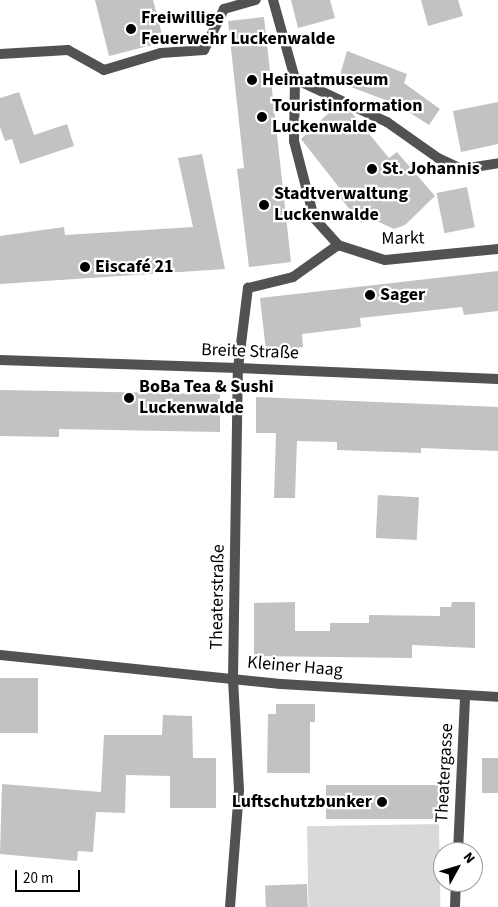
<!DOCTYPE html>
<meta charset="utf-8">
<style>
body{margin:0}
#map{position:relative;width:498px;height:907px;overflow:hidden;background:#fff;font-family:"Source Sans 3",sans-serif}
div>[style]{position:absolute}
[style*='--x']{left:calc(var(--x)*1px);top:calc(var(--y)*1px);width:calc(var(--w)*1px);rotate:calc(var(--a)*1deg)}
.green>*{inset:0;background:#d9d9d9;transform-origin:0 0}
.building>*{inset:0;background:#c2c2c2;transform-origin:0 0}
.pedestrian>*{height:10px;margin:-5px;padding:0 5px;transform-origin:5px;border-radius:5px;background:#525252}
.minor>*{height:10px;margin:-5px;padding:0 5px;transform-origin:5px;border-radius:5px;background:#525252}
.dots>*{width:14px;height:14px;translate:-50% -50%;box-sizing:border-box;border:2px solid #fff;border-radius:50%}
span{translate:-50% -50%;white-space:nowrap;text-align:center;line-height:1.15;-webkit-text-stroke:4.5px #fff;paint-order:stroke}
.poi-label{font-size:18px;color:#000;font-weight:700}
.left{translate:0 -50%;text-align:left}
.right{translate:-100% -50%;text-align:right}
.street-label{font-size:18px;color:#000}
.north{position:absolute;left:433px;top:842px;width:50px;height:50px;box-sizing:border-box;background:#fff;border:1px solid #999;border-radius:50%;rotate:51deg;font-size:14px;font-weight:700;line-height:20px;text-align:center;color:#000}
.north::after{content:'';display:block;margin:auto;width:18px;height:22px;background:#000;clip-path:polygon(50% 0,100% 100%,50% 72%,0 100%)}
.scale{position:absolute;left:15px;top:870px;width:65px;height:22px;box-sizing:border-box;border:2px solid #000;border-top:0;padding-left:6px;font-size:15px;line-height:18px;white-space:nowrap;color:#000;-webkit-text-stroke:4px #fff;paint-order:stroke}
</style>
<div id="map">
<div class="green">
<i style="left:439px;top:824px;width:83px;height:132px;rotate:89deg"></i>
</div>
<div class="building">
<i style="clip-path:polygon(95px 0,153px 0,164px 42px,109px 56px)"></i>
<i style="clip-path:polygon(291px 0,330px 0,335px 18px,298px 28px)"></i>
<i style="clip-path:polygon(421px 0,458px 0,463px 16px,428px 26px)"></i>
<i style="clip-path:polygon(264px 17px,291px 262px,249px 267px,237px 169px,244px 168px,228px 21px)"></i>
<i style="clip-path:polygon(347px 51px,407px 74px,404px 83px,440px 109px,429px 125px,396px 104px,338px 82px)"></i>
<i style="clip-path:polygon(19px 92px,34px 135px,67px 124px,74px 146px,20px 164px,12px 139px,5px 141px,0 127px,0 98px)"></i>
<i style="clip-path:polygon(498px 102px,498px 144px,461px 152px,453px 111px)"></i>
<i style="clip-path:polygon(336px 106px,352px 113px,389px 158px,397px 152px,435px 196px,405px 225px,394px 229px,368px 217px,361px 223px,337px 194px,341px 190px,301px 139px)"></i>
<i style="clip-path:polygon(202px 154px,225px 269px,0 284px,0 236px,64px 227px,65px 235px,193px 227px,178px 158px)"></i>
<i style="left:467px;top:187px;width:41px;height:31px;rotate:79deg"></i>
<i style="clip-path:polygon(498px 271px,498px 311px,464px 315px,462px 307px,360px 318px,361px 327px,302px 334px,303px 347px,266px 351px,260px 298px)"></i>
<i style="clip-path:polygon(0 390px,220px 394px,220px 432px,59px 429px,59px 437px,0 436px)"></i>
<i style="clip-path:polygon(256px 397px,498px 407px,498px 451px,421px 448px,421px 453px,337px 450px,337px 442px,297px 441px,295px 498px,274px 498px,276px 433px,256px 433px)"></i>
<i style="left:378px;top:495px;width:41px;height:43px;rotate:3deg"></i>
<i style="clip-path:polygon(295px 602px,295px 631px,330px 631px,330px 623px,369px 623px,369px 615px,440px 616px,440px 607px,451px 607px,452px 602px,475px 602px,475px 648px,412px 645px,412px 658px,254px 656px,254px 603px)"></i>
<i style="left:0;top:678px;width:38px;height:55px"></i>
<i style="clip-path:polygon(276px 704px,315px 704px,315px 722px,310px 722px,310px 773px,267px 773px,268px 714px,276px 714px)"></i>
<i style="clip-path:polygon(163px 715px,192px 716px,193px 758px,216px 758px,216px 808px,170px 808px,170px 776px,126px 775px,125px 813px,96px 812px,93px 852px,78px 851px,77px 861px,0 854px,2px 784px,101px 792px,104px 735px,162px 735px)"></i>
<i style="left:482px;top:758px;width:16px;height:35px"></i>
<i style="left:326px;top:785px;width:112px;height:34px"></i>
<i style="left:307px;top:884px;width:23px;height:42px;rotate:88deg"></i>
</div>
<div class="pedestrian">
<i style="--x:0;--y:360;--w:238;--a:1.9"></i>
<i style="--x:238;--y:368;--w:81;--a:-82.9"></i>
<i style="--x:248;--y:288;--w:46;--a:-13.7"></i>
<i style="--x:293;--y:277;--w:55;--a:-35.4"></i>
</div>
<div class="minor">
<i style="--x:273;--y:0;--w:82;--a:74.4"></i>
<i style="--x:295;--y:79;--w:62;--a:90.9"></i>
<i style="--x:294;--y:141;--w:80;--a:75.4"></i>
<i style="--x:314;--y:218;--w:36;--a:48"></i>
<i style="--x:338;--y:245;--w:49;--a:17.7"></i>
<i style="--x:385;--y:260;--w:114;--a:-5.6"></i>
<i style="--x:0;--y:54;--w:68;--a:-3.4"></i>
<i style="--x:68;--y:50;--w:41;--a:29.1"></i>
<i style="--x:104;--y:70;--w:59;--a:-16.6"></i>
<i style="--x:161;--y:53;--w:43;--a:-4"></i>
<i style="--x:204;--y:50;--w:46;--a:-64"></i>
<i style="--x:224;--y:9;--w:33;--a:-16"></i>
<i style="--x:295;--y:79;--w:102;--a:25.1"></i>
<i style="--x:387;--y:122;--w:62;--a:35.2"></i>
<i style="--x:438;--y:158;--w:26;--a:25"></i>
<i style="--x:462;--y:169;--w:36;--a:-9"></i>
<i style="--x:0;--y:655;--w:282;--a:5.9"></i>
<i style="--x:281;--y:684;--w:217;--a:3.4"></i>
<i style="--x:458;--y:852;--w:157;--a:-87.4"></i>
<i style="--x:230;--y:907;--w:117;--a:-85.6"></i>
<i style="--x:239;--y:790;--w:111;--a:-93.1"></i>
<i style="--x:233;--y:679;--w:311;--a:-89.1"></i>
<i style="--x:238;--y:368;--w:260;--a:2.4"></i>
<i style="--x:455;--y:907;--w:25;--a:-88"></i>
</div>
<div class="dots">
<i style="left:131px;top:29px;background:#000"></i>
<i style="left:252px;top:80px;background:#000"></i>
<i style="left:262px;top:117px;background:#000"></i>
<i style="left:372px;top:169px;background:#000"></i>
<i style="left:264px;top:205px;background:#000"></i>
<i style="left:85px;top:267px;background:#000"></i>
<i style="left:370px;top:295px;background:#000"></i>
<i style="left:129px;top:398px;background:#000"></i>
<i style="left:382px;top:802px;background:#000"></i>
</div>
<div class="poi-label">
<span class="left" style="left:141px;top:29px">Freiwillige<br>Feuerwehr Luckenwalde</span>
<span class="left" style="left:262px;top:80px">Heimatmuseum</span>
<span class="left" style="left:272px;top:117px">Touristinformation<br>Luckenwalde</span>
<span class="left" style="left:382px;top:169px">St. Johannis</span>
<span class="left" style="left:274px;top:205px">Stadtverwaltung<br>Luckenwalde</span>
<span class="left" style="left:95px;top:267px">Eiscafé 21</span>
<span class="left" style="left:380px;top:295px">Sager</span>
<span class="left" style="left:139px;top:398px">BoBa Tea &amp; Sushi<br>Luckenwalde</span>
<span class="right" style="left:372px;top:802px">Luftschutzbunker</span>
</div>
<div class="street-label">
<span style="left:403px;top:239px;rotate:-1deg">Markt</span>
<span style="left:250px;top:352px;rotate:2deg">Breite Straße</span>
<span style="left:218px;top:597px;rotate:-89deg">Theaterstraße</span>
<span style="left:295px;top:667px;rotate:5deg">Kleiner Haag</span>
<span style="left:445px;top:773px;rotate:-87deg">Theatergasse</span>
</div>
<div class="north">N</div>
<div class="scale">20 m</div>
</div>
